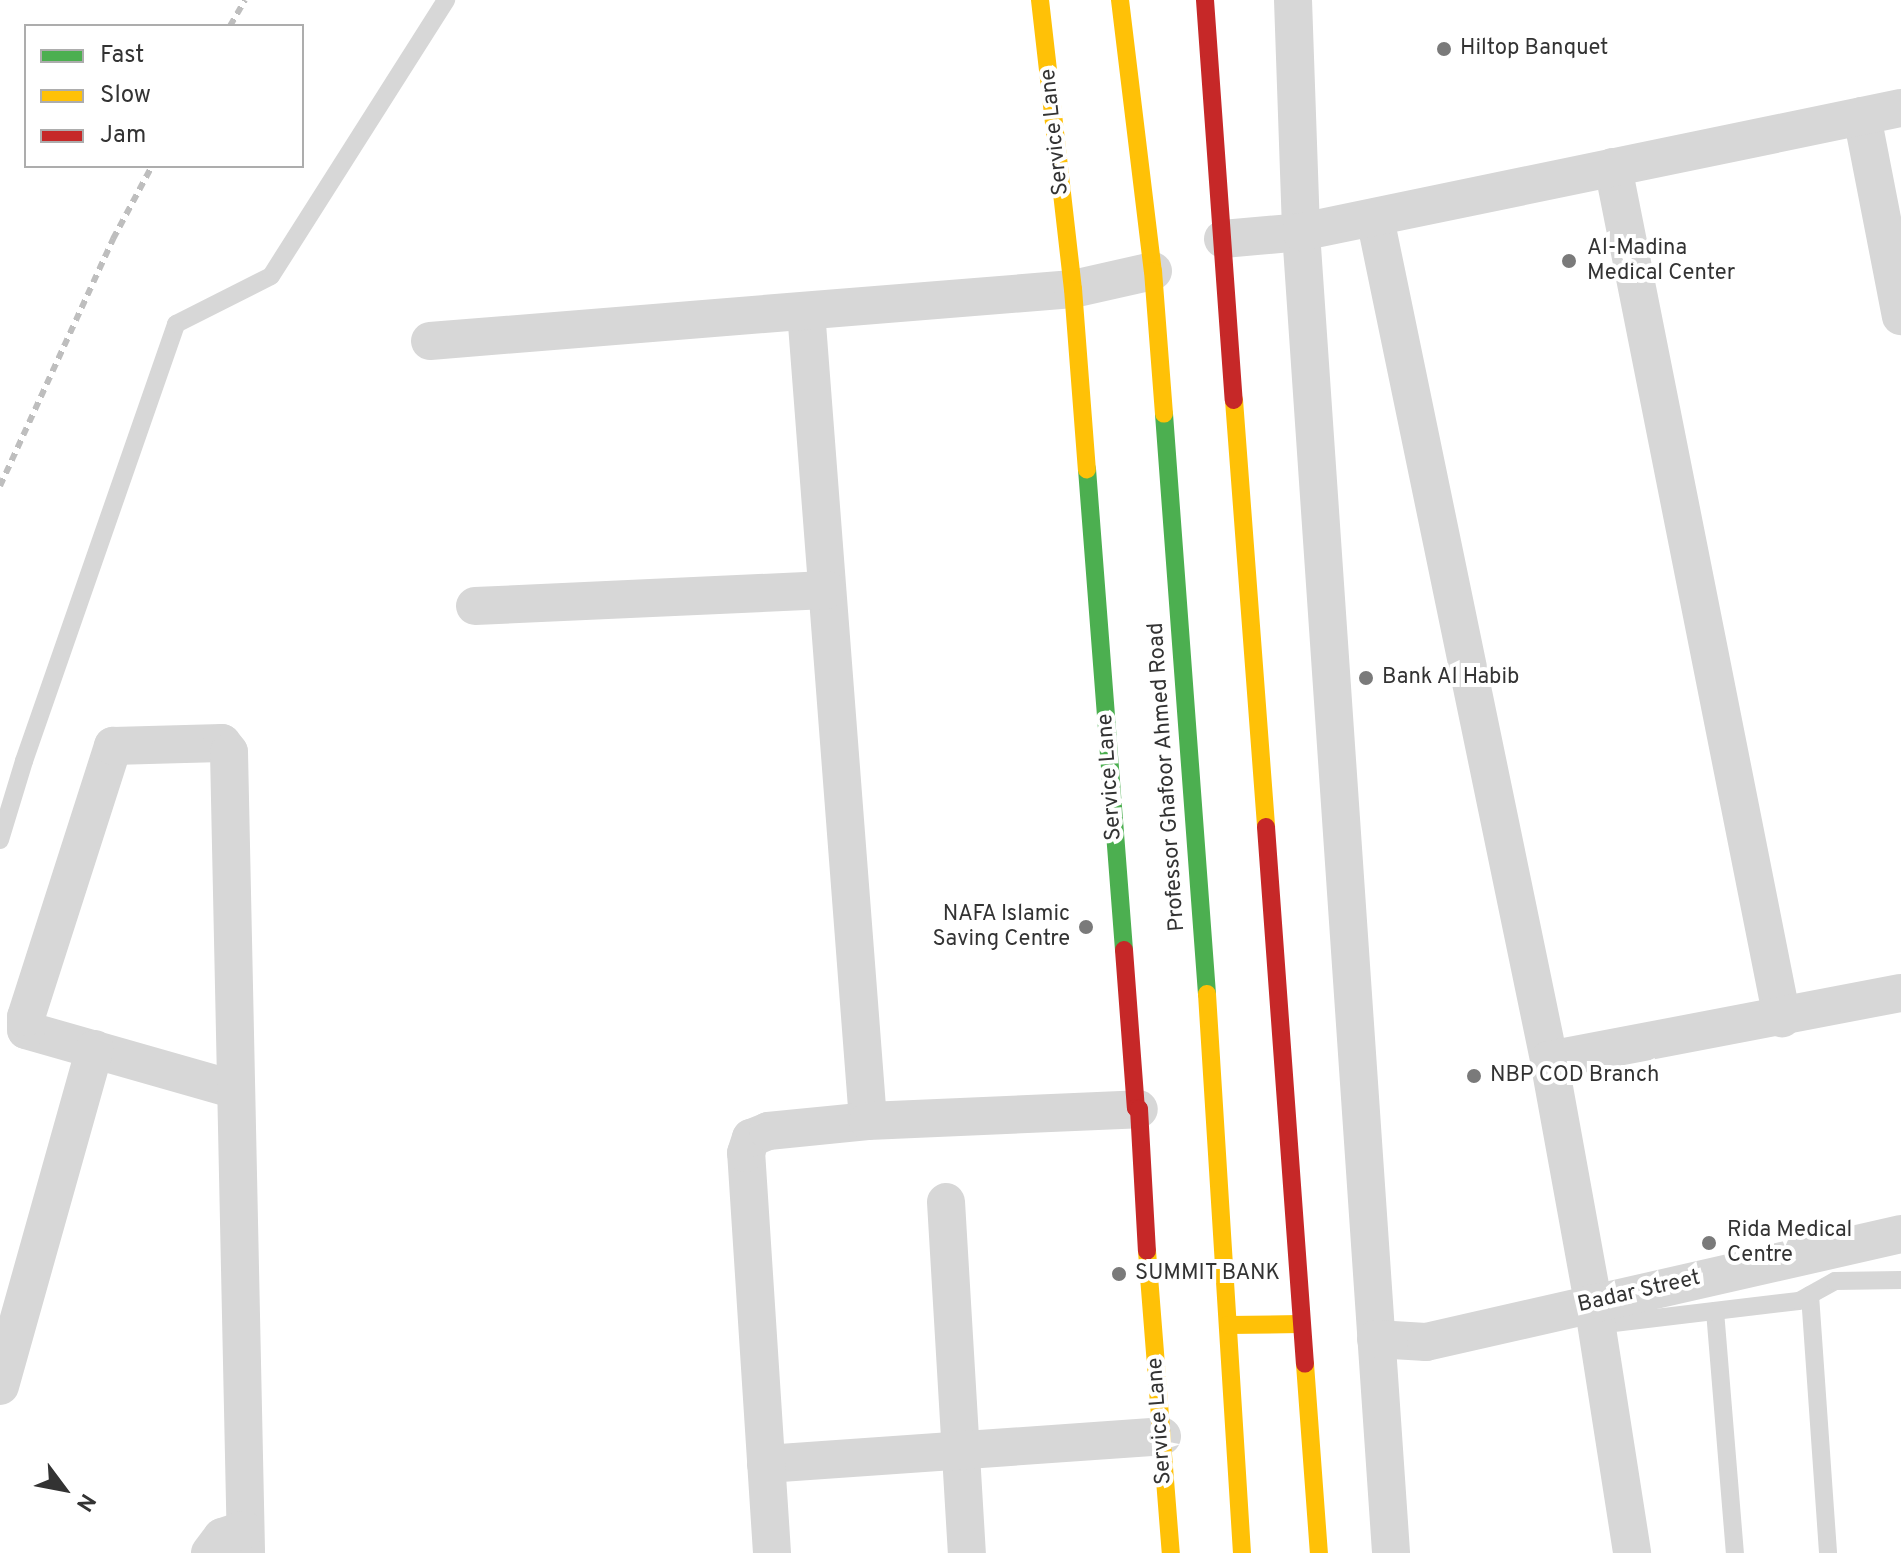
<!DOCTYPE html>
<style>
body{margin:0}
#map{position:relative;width:1901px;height:1553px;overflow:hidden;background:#fff;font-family:Overpass,sans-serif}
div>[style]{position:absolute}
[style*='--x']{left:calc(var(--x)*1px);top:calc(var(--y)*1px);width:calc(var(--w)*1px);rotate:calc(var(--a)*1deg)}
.lane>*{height:18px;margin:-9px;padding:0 9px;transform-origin:9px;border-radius:9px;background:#d7d7d7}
.street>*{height:38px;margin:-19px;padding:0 19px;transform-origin:19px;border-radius:19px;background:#d7d7d7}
.fast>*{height:18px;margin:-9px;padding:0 9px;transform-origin:9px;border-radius:9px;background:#4caf50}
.slow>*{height:18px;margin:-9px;padding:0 9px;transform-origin:9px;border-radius:9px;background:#ffc107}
.jam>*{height:18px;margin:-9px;padding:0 9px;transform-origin:9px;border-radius:9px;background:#c62828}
.rail>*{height:6px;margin-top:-3px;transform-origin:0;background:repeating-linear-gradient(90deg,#bebebe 0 8px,transparent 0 14px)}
.dots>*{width:22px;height:22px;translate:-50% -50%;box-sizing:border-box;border:4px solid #fff;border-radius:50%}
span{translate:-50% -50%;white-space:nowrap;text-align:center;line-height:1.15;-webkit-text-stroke:8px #fff;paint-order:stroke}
.poi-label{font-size:22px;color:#333}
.left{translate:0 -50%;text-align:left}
.right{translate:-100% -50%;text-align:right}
.street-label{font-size:22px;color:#333}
.legend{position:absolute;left:24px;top:24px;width:280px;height:144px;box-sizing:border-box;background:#fff;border:2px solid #adadad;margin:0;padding:10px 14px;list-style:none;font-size:24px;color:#333}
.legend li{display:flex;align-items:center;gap:16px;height:40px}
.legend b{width:40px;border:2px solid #adadad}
.north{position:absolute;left:24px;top:1449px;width:80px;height:80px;-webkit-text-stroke:6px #fff;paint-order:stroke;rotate:122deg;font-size:22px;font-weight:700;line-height:32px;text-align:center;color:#333}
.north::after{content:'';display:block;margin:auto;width:28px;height:36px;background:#333;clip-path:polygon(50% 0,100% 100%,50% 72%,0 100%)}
</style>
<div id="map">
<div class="lane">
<i style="--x:0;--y:840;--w:83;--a:-73.1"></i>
<i style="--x:24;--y:761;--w:463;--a:-70.8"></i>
<i style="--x:176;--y:324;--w:106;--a:-26.8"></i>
<i style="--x:271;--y:276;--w:327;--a:-57.6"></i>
<i style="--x:1810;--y:1295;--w:259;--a:86"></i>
<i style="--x:1715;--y:1311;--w:243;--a:85.3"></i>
<i style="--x:1597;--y:1325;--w:203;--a:-6.8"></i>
<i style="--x:1799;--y:1301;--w:41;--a:-29.1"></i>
<i style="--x:1835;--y:1281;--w:66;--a:-0.9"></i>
</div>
<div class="street">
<i style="--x:1293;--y:0;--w:232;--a:88"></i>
<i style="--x:1301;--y:232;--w:1324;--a:86.1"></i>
<i style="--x:1862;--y:116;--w:204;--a:79"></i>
<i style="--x:1613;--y:167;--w:868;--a:78.77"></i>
<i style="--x:1375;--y:218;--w:860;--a:78.32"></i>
<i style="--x:1549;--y:1060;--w:247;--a:79.7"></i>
<i style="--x:1593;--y:1303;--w:253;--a:81.1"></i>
<i style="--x:1223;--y:239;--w:78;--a:-5.1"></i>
<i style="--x:1301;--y:232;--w:613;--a:-11.68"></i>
<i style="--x:806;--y:311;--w:812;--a:85.62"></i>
<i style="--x:430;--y:341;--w:645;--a:-4.62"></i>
<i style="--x:1073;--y:289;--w:82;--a:-12.7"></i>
<i style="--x:475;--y:606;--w:352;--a:-2.6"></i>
<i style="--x:1549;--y:1060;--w:358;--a:-10.8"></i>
<i style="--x:236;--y:1090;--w:218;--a:-164.1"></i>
<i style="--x:26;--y:1030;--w:13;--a:-90"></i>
<i style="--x:26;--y:1017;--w:285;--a:-72.2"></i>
<i style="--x:113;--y:746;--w:109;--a:-1.6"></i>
<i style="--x:222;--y:743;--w:11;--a:52"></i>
<i style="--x:229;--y:752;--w:801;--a:88.78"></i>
<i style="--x:946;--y:1202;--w:352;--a:86.6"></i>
<i style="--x:1376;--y:1339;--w:50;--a:3.4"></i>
<i style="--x:1426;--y:1342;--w:487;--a:-12.8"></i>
<i style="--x:0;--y:1386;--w:350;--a:-74.3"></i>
<i style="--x:766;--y:1464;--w:397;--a:-4"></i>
<i style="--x:210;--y:1553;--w:20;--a:-53"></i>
<i style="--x:222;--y:1537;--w:23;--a:-18"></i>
<i style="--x:772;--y:1553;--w:401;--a:-93.7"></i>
<i style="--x:746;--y:1153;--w:16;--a:-72"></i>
<i style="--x:751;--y:1138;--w:18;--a:-22"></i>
<i style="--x:768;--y:1131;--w:100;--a:-5.7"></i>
<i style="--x:868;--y:1121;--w:271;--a:-2.5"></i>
</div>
<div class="fast">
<i style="--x:1164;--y:414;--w:582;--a:85.76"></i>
<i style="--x:1087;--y:469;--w:482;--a:85.6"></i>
</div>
<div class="slow">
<i style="--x:1040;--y:0;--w:291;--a:83.5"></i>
<i style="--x:1073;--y:289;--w:181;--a:85.6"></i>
<i style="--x:1120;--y:0;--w:273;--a:83.1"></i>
<i style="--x:1153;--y:271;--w:143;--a:85.6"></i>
<i style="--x:1234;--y:400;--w:428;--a:85.7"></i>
<i style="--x:1207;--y:994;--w:560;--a:86.42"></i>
<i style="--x:1147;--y:1251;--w:303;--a:85.5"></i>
<i style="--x:1228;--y:1325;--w:72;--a:-0.8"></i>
<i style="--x:1305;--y:1364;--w:190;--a:85.8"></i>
</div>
<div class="jam">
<i style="--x:1205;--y:0;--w:401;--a:85.9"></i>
<i style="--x:1266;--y:827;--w:538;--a:85.85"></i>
<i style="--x:1124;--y:950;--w:158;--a:85.7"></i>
<i style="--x:1136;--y:1108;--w:3;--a:18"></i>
<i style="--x:1139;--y:1109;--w:142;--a:86.8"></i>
</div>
<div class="rail">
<i style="--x:230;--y:26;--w:30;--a:-60"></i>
<i style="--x:0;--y:486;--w:272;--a:-65.4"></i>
<i style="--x:113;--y:239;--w:83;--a:-61.9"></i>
</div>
<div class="dots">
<i style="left:1444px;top:49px;background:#7a7a7a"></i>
<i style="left:1569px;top:261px;background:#7a7a7a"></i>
<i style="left:1366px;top:678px;background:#7a7a7a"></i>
<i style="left:1086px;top:927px;background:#7a7a7a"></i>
<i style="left:1474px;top:1076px;background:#7a7a7a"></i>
<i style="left:1709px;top:1243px;background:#7a7a7a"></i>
<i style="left:1119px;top:1274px;background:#7a7a7a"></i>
</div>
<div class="poi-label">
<span class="left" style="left:1460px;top:49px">Hiltop Banquet</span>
<span class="left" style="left:1587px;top:261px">Al-Madina<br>Medical Center</span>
<span class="left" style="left:1382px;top:678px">Bank Al Habib</span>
<span class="right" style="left:1070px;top:927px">NAFA Islamic<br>Saving Centre</span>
<span class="left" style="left:1490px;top:1076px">NBP COD Branch</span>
<span class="left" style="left:1727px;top:1243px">Rida Medical<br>Centre</span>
<span class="left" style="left:1135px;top:1274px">SUMMIT BANK</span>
</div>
<div class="street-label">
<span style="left:1055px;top:132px;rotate:-96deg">Service Lane</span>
<span style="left:1110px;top:777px;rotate:-94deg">Service Lane</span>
<span style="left:1167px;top:777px;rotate:-94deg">Professor Ghafoor Ahmed Road</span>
<span style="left:1639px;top:1292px;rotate:-13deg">Badar Street</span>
<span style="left:1160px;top:1421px;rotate:-94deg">Service Lane</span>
</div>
<ul class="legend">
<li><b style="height:10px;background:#4caf50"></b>Fast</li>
<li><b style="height:10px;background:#ffc107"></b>Slow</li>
<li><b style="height:10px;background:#c62828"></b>Jam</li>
</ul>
<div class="north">N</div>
</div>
